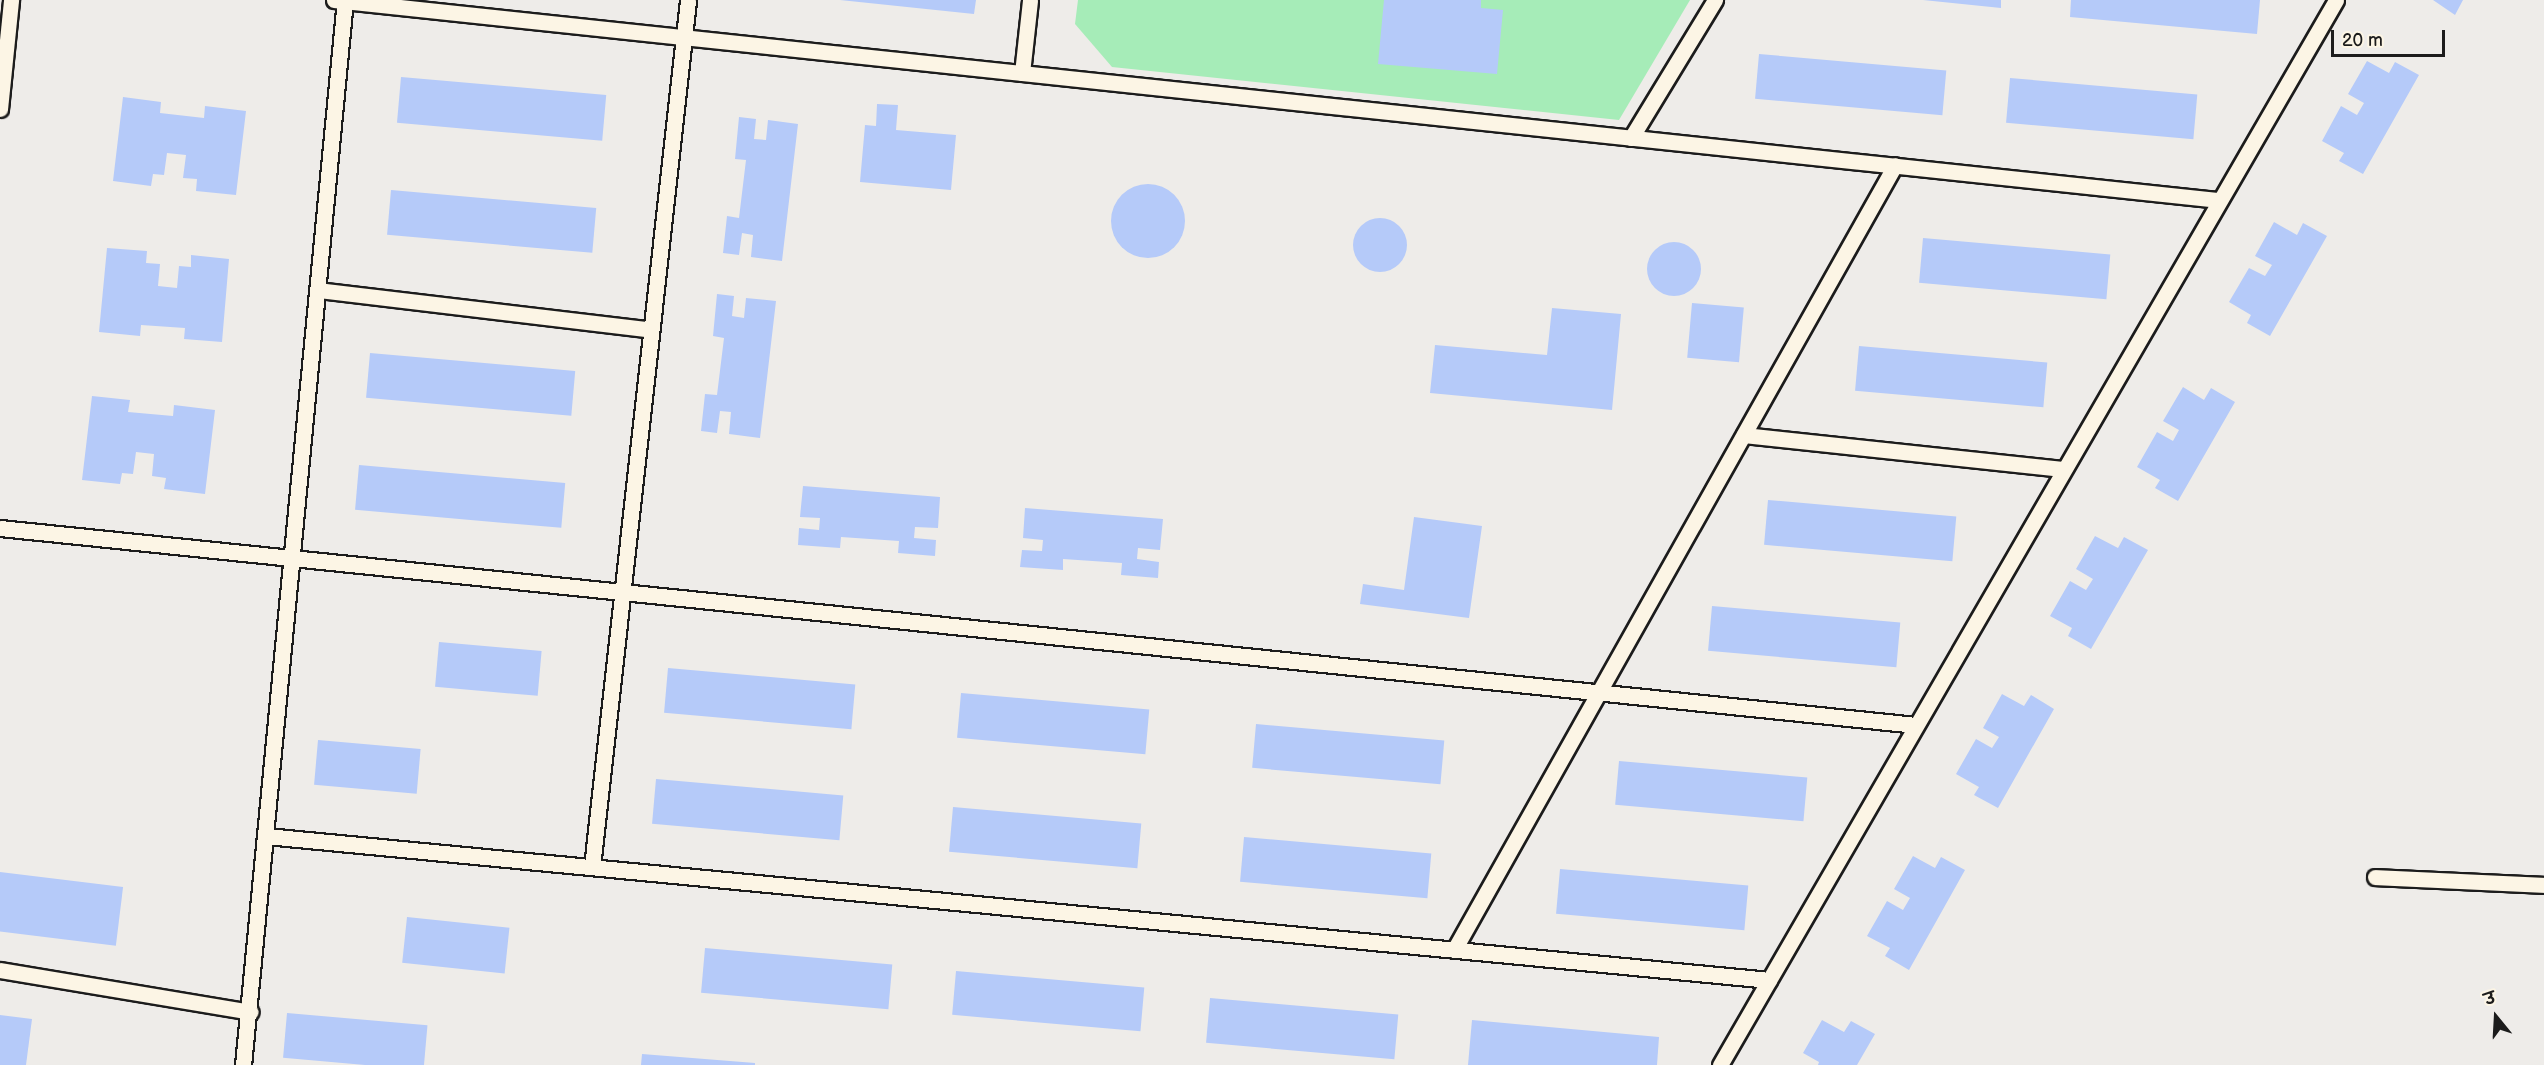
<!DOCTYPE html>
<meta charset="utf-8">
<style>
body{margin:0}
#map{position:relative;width:2544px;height:1065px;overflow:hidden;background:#eeece9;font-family:"Balsamiq Sans","Playpen Sans Deva",sans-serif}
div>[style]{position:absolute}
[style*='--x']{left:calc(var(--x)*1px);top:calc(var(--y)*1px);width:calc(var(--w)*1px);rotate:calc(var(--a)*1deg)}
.green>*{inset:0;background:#a6ecb8}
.building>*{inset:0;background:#b5caf9;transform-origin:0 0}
.round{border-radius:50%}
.roads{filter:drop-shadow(2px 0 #1c1c1c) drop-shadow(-2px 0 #1c1c1c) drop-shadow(0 2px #1c1c1c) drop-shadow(0 -2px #1c1c1c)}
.lane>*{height:15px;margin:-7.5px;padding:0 7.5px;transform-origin:7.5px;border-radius:7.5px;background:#fcf5e5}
span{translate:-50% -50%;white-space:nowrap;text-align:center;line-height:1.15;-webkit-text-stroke:4.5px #fcf5e5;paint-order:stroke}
.north{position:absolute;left:2466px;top:987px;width:60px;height:60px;-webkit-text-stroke:4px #fcf5e5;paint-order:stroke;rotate:342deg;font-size:16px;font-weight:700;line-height:24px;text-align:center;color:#1c1c1c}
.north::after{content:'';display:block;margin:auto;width:21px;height:27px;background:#1c1c1c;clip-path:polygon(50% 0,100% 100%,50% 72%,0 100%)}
.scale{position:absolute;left:2331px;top:30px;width:114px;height:27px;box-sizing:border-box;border:3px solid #1c1c1c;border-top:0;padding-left:8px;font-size:18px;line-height:21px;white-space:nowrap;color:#1c1c1c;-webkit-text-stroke:4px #fcf5e5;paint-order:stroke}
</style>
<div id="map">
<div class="green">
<i style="clip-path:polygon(1078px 0,1690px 0,1619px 120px,1112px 67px,1075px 24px)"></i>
</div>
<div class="building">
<i style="clip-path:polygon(840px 0,976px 0,974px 14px)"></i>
<i style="clip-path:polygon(1384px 0,1481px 0,1481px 8px,1503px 10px,1497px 74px,1378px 64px)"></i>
<i style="clip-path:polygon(1923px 0,2001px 0,2001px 8px)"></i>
<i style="clip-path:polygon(2071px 0,2260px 0,2257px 34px,2070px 17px)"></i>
<i style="clip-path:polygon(2433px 0,2463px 0,2455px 15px)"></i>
<i style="left:1759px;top:54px;width:188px;height:45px;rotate:5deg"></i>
<i style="clip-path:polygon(2367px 61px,2389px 73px,2395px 62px,2419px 75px,2363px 174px,2339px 161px,2344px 153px,2322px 141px,2341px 106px,2357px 115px,2364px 103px,2348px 94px)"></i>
<i style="left:401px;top:77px;width:206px;height:46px;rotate:5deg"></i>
<i style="left:2010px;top:78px;width:188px;height:45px;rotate:5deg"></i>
<i style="clip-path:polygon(123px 97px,161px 102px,160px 113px,204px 118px,205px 106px,246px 111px,236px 195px,196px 191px,197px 179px,183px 178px,186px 155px,167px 153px,164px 175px,153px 174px,151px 186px,113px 181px)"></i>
<i style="clip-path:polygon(877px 104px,898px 105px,896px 130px,956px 135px,951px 190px,860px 182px,865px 125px,876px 126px)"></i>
<i style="clip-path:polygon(739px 117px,756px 119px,754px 139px,766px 140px,768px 120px,798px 124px,782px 261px,751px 257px,753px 235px,742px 233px,739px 255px,723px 253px,727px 216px,739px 218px,746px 160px,735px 159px)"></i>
<i class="round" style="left:1111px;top:184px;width:74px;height:74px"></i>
<i style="left:391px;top:190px;width:206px;height:45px;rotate:5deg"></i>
<i class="round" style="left:1353px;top:218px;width:54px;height:54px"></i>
<i style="clip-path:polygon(2274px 222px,2297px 235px,2303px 223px,2327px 236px,2270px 336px,2247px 323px,2251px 315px,2229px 302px,2249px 268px,2265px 276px,2272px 265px,2255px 256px)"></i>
<i style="left:1923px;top:238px;width:188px;height:45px;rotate:5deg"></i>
<i class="round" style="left:1647px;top:242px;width:54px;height:54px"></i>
<i style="clip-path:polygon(107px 248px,147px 251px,146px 263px,160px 264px,158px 286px,177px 288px,179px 266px,191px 267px,191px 255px,229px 259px,222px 342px,184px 339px,185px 328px,141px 325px,140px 336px,99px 332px)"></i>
<i style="clip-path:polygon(717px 294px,734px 296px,732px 316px,744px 318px,746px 298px,776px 301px,760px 438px,729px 434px,731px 412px,720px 411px,717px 433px,701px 431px,705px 394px,717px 395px,724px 338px,713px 336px)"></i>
<i style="left:1692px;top:303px;width:52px;height:55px;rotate:5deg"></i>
<i style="clip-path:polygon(1552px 308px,1621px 314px,1612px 410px,1430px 393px,1435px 345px,1547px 355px)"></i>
<i style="left:1859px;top:346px;width:189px;height:45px;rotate:5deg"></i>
<i style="left:370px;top:353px;width:206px;height:45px;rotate:5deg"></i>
<i style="clip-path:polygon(2183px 387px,2204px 400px,2211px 388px,2235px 402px,2178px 501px,2155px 488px,2160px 480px,2137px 467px,2157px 432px,2173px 441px,2179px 430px,2163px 421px)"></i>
<i style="clip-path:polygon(92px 396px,130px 400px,128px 412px,173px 416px,174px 405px,215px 410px,205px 494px,164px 489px,166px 478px,152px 476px,154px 454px,136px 452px,133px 474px,122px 473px,120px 484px,82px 480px)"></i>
<i style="left:359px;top:465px;width:207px;height:45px;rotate:5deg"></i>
<i style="clip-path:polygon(803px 486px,940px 497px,938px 528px,915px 527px,914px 538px,936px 540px,935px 556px,898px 553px,899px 541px,841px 537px,840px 548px,798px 545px,799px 528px,819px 530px,820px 518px,800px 517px)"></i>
<i style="left:1768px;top:500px;width:189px;height:45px;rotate:5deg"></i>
<i style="clip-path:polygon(1025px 508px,1163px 519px,1160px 550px,1138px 548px,1137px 559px,1159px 562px,1158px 578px,1121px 575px,1122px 563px,1063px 559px,1063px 570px,1020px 567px,1022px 550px,1042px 551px,1043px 540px,1023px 538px)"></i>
<i style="clip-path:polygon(1414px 517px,1482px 526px,1469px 618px,1360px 604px,1363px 584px,1404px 590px)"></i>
<i style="clip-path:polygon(2095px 536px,2118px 548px,2124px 537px,2148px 550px,2091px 649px,2068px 636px,2072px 628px,2050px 616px,2070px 581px,2086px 590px,2093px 579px,2076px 569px)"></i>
<i style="left:1712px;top:606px;width:189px;height:45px;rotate:5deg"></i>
<i style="left:439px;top:642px;width:103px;height:45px;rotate:5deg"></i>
<i style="left:668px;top:668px;width:188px;height:45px;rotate:5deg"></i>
<i style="left:961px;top:693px;width:189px;height:45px;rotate:5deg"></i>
<i style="clip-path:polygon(2002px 694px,2024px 706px,2031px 695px,2054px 709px,1998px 808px,1974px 795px,1979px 787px,1956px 774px,1976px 739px,1992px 748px,1999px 737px,1983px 728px)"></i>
<i style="left:1256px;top:724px;width:189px;height:44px;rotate:5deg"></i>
<i style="left:318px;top:740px;width:103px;height:45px;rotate:5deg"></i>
<i style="left:1619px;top:761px;width:189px;height:44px;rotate:5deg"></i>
<i style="left:656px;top:779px;width:188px;height:45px;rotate:5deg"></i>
<i style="left:953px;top:807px;width:189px;height:45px;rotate:5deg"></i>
<i style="left:1244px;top:837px;width:188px;height:45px;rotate:5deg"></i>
<i style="clip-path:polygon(1913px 856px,1935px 868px,1941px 857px,1965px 870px,1909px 970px,1885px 956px,1890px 948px,1867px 936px,1887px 901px,1903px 910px,1910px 898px,1894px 889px)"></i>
<i style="left:1560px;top:869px;width:189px;height:45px;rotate:5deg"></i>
<i style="left:0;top:872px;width:124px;height:59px;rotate:7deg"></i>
<i style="left:407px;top:917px;width:103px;height:46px;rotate:6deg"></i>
<i style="left:705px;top:948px;width:188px;height:45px;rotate:5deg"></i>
<i style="left:956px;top:971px;width:189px;height:44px;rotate:5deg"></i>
<i style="left:1210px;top:998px;width:189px;height:45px;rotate:5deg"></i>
<i style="left:287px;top:1013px;width:141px;height:45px;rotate:5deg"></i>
<i style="clip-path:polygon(0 1015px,32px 1019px,26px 1065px,0 1065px)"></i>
<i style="clip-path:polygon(1472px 1020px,1659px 1037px,1657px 1065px,1468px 1065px)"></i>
<i style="clip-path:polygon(1822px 1020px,1844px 1032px,1851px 1021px,1875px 1034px,1857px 1065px,1818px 1065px,1819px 1062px,1803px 1053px)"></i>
<i style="clip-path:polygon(642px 1054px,755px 1063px,755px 1065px,641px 1065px)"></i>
</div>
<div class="roads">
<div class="lane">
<i style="--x:334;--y:0;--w:1896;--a:6.06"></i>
<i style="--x:1022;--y:73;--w:73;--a:-83.7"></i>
<i style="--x:0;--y:109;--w:110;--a:-84.2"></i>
<i style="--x:1631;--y:138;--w:162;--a:-58.7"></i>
<i style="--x:318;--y:290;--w:335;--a:6.8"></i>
<i style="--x:1744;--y:435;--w:320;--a:6.1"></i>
<i style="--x:0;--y:528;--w:1925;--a:5.87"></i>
<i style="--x:266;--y:836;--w:1510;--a:5.47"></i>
<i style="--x:592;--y:867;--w:872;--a:-83.68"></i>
<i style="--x:2375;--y:877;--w:169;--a:2.7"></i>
<i style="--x:1454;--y:950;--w:900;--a:-60.67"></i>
<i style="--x:0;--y:970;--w:254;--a:9.5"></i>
<i style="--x:243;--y:1065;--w:1070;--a:-84.53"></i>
<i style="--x:1720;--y:1065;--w:1230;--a:-59.95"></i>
</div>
</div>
<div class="north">उ</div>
<div class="scale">20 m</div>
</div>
